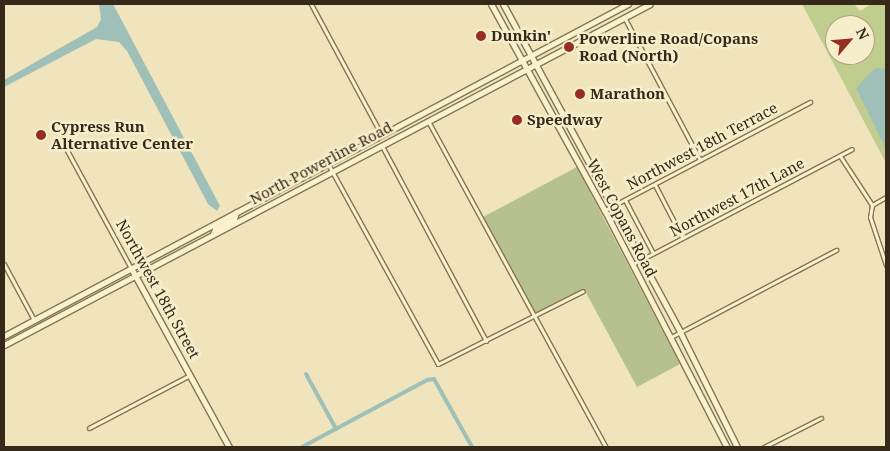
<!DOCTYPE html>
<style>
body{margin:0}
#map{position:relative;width:890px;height:451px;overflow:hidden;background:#efe4bb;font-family:"Noto Serif",serif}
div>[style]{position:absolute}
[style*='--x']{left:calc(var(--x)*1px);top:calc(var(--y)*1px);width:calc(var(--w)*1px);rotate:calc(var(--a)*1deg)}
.green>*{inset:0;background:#c0cd8f}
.cemetery>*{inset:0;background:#b6c18f}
.water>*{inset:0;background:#9fbfb9}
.canal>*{height:4px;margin:-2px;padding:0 2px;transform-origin:2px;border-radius:2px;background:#9fbfb9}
.roads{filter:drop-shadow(1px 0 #867454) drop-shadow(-1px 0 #867454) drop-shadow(0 1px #867454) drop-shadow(0 -1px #867454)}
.street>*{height:3px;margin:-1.5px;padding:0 1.5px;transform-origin:1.5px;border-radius:1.5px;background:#faf1ce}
.secondary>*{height:5px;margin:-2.5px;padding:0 2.5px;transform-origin:2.5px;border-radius:2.5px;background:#faf1ce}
.dots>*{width:14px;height:14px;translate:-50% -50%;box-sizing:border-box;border:2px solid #f6eeca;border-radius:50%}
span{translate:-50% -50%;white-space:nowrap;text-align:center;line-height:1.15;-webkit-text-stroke:5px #f6eeca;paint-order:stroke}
.poi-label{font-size:15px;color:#35291a;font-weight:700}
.left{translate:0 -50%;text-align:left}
.street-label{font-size:15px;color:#35291a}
.frame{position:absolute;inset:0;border:5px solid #35291a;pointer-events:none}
.north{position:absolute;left:825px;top:15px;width:50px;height:50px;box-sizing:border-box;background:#f6eeca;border:1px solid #a99f84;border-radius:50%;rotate:63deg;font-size:14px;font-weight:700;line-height:20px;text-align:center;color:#35291a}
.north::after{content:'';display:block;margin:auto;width:18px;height:22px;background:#972d22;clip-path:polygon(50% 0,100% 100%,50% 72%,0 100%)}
</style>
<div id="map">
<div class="green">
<i style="clip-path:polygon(evenodd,802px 4px,854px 4px,860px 11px,871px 4px,886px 4px,886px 163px,802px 4px,835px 25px,865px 25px,865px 55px,835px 55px,835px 25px)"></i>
</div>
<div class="cemetery">
<i style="clip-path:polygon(577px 167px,680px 364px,637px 387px,584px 289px,535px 315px,483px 217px)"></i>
</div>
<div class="water">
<i style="clip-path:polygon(99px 4px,113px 4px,220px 206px,217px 211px,208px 204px,127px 51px,119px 42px,96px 39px,4px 87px,4px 80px,97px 27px,101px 19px)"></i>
<i style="clip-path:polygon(875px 68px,886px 69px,886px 149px,856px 88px)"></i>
</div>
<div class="canal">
<i style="--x:306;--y:374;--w:63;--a:61.4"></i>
<i style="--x:302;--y:447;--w:142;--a:-28.2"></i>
<i style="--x:427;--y:380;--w:7;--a:-8"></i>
<i style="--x:434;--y:379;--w:78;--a:60.8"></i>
</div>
<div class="roads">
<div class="street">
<i style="--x:311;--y:4;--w:148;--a:61.7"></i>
<i style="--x:624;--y:17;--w:162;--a:62"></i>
<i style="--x:428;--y:121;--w:371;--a:61.4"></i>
<i style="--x:63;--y:143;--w:142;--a:61.5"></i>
<i style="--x:382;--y:146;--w:221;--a:61.9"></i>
<i style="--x:840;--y:156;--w:59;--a:56.9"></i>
<i style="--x:872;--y:205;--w:12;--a:99"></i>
<i style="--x:870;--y:217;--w:51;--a:71.6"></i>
<i style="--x:328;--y:164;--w:228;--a:61.2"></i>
<i style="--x:438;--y:364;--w:162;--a:-26.7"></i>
<i style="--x:655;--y:185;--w:59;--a:62.6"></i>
<i style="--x:625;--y:200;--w:60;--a:62.2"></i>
<i style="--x:872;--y:205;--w:16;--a:-30"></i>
<i style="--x:605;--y:210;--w:232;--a:-27.8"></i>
<i style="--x:4;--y:264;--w:64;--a:61.8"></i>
<i style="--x:633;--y:264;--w:247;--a:-27.7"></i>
<i style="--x:671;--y:337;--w:187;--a:-27.8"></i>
<i style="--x:89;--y:428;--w:114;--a:-27.7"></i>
<i style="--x:764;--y:447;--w:64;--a:-27"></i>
</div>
<div class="secondary">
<i style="--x:491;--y:4;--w:236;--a:61.2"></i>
<i style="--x:605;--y:211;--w:266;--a:62.7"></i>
<i style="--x:503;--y:4;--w:373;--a:61.6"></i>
<i style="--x:680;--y:332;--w:128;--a:63.6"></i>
<i style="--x:213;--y:234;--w:5;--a:-68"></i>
<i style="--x:215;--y:229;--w:21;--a:-28"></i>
<i style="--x:234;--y:219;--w:7;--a:-74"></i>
<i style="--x:131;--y:268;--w:204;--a:61.3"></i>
<i style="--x:4;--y:336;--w:707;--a:-28.02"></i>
<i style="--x:4;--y:345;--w:730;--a:-27.83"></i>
</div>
</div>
<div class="dots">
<i style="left:481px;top:36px;background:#972d22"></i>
<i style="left:569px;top:47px;background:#972d22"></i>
<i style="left:580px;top:94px;background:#972d22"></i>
<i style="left:517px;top:120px;background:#972d22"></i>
<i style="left:41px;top:135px;background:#972d22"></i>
</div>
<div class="poi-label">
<span class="left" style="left:491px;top:36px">Dunkin'</span>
<span class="left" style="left:579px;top:47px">Powerline Road/Copans<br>Road (North)</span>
<span class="left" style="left:590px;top:94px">Marathon</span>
<span class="left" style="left:527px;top:120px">Speedway</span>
<span class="left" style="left:51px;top:135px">Cypress Run<br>Alternative Center</span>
</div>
<div class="street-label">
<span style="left:702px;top:146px;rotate:-28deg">Northwest 18th Terrace</span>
<span style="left:321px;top:163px;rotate:-28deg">North Powerline Road</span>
<span style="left:737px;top:197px;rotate:-28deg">Northwest 17th Lane</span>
<span style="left:622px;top:218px;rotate:62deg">West Copans Road</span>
<span style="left:158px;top:289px;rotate:61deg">Northwest 18th Street</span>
</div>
<div class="frame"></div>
<div class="north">N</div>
</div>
